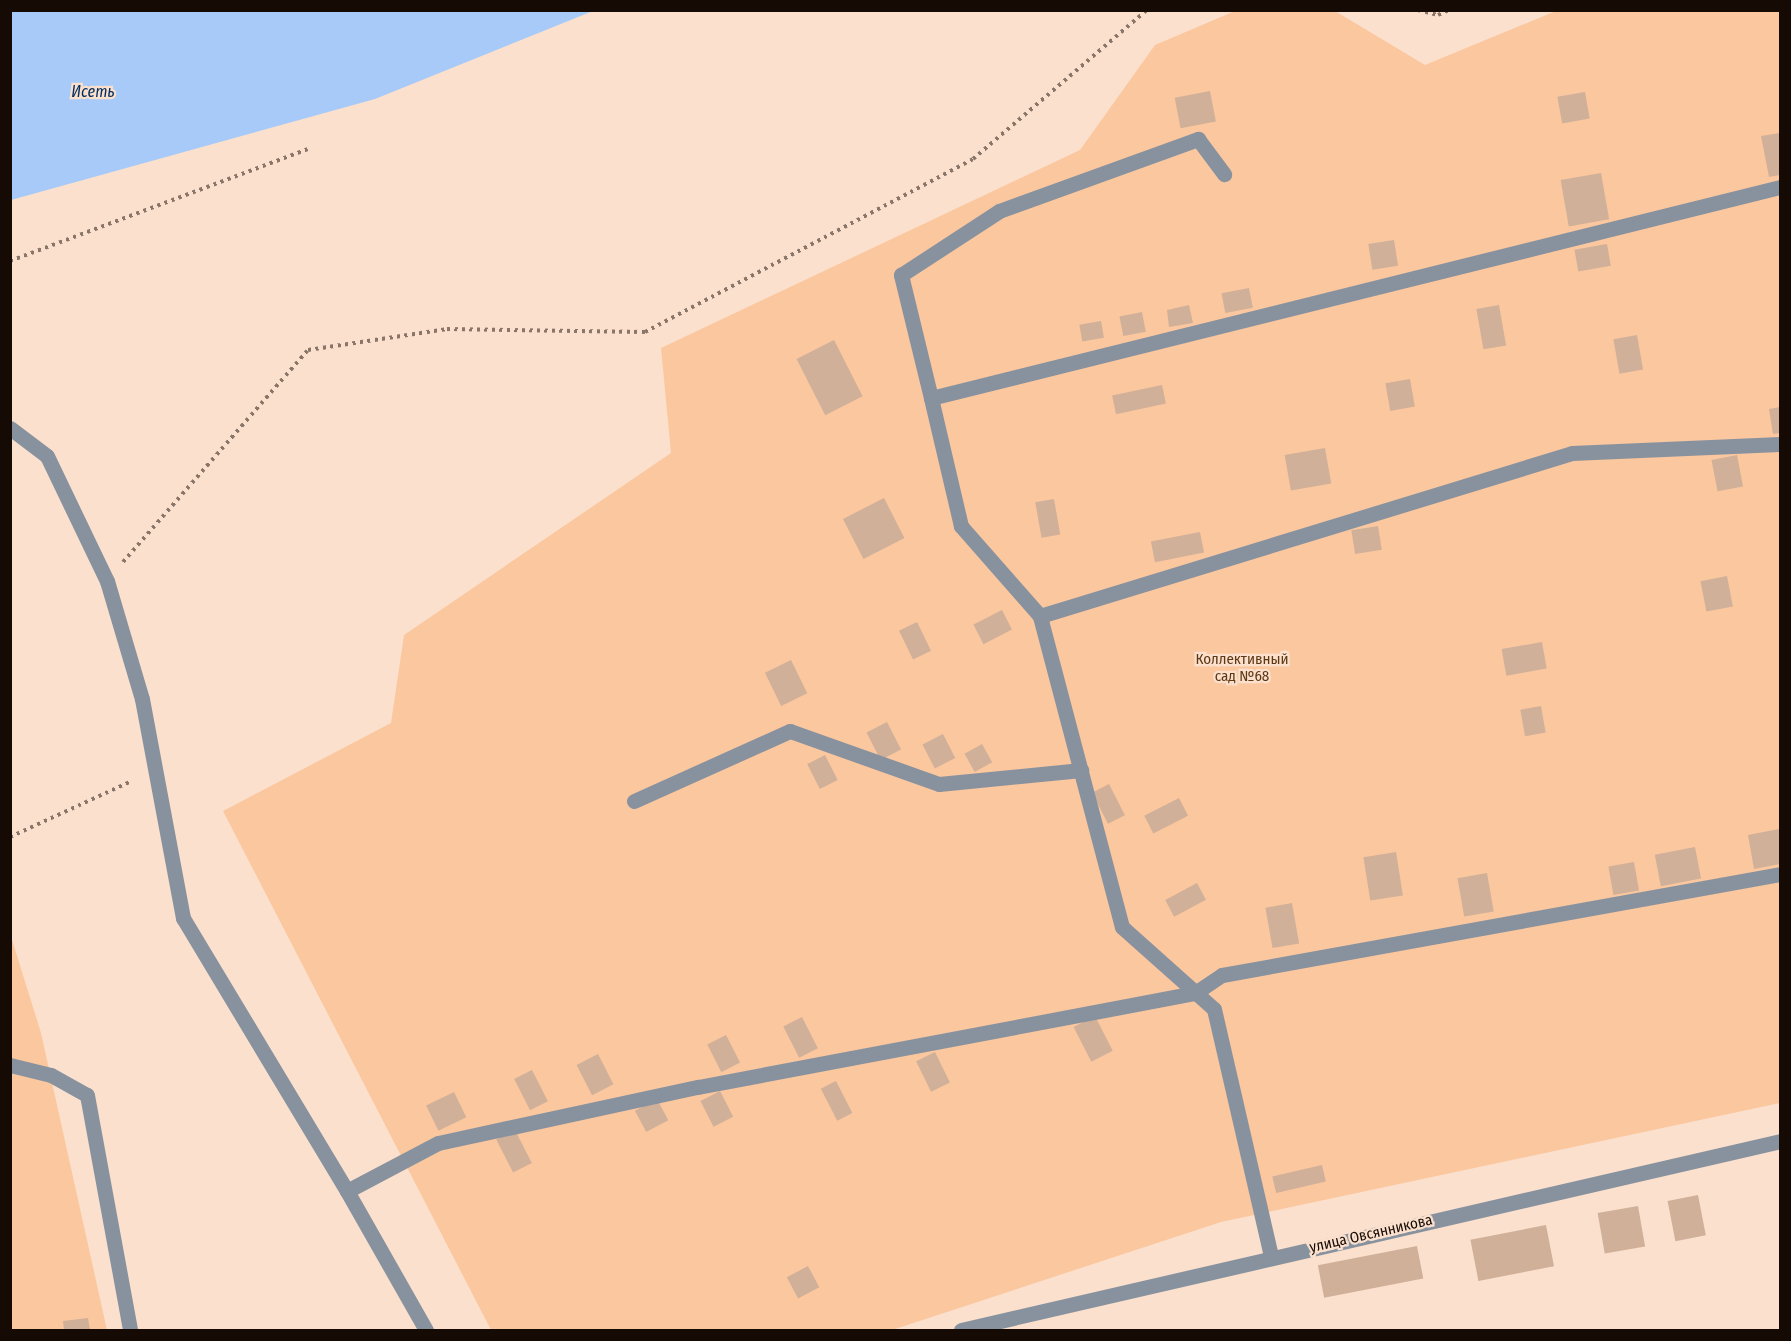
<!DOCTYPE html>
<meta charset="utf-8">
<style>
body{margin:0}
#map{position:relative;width:1791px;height:1341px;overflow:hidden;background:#fbe0cd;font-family:"Fira Sans Condensed",sans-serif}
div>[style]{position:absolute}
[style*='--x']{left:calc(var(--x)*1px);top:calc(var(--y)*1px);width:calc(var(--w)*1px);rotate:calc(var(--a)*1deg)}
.green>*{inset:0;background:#fbc79f}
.water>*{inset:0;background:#a7caf8}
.building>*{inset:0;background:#d0b099;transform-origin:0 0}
.path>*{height:4px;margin-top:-2px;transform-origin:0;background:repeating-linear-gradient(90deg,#897669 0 3px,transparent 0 7.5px)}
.lane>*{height:15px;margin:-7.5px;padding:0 7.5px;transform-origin:7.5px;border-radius:7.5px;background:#88929f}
.street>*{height:15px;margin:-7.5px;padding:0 7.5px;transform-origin:7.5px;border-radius:7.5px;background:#88929f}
span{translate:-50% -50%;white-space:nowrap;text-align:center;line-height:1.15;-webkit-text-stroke:4.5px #fbe0cd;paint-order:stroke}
.park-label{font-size:15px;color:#5e3714}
.street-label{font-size:15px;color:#160b04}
.water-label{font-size:16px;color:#043061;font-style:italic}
.frame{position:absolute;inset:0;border:12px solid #160b04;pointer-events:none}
</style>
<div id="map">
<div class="green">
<i style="clip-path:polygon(1235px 11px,1335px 11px,1425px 65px,1556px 11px,1780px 11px,1780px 1103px,1221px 1222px,892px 1330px,491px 1330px,223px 811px,391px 723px,404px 635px,671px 453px,661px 348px,1080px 150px,1155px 45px)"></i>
<i style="clip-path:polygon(10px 933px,41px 1033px,107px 1330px,11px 1330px)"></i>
</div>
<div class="water">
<i style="clip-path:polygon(11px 10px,593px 10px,593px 11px,375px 99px,11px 200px)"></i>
</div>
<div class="building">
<i style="left:1210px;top:91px;width:31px;height:36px;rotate:79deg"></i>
<i style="left:1585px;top:92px;width:27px;height:28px;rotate:80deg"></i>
<i style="clip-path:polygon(1780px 133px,1780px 175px,1769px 177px,1761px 136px)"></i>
<i style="left:1601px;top:173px;width:47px;height:41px;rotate:80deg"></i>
<i style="left:1394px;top:240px;width:26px;height:26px;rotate:81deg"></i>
<i style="left:1607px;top:244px;width:22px;height:33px;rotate:80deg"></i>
<i style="left:1249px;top:288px;width:20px;height:28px;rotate:79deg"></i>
<i style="clip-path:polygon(1189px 305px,1193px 323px,1169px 327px,1167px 310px)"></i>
<i style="left:1499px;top:305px;width:41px;height:23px;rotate:80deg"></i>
<i style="left:1142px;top:312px;width:20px;height:23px;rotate:79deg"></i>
<i style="left:1101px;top:321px;width:17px;height:22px;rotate:80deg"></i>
<i style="left:1637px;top:335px;width:35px;height:24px;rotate:80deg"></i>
<i style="left:834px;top:340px;width:63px;height:42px;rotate:63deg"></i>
<i style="left:1410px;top:379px;width:28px;height:25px;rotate:80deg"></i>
<i style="left:1162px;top:385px;width:19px;height:51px;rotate:78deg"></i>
<i style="clip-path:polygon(1780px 407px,1780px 433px,1773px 434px,1769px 409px)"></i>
<i style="left:1325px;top:448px;width:36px;height:41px;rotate:80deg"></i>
<i style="left:1737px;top:455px;width:32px;height:26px;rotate:79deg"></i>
<i style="left:884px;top:498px;width:45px;height:46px;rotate:63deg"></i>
<i style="left:1054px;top:499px;width:36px;height:19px;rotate:80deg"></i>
<i style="left:1378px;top:526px;width:24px;height:27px;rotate:81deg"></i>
<i style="left:1200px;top:532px;width:21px;height:50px;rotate:79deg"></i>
<i style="left:1727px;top:576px;width:31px;height:27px;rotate:79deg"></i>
<i style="left:1002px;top:610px;width:22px;height:32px;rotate:63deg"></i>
<i style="left:917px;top:622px;width:32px;height:20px;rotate:64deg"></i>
<i style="left:1542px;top:642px;width:27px;height:41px;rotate:80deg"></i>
<i style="left:791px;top:660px;width:37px;height:29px;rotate:64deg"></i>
<i style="left:1541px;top:706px;width:27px;height:21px;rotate:80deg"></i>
<i style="left:887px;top:722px;width:31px;height:23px;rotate:63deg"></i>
<i style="left:943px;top:734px;width:27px;height:23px;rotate:63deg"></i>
<i style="left:982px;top:744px;width:21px;height:20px;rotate:61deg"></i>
<i style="left:825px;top:755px;width:28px;height:20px;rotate:63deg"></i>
<i style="left:1109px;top:784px;width:35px;height:19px;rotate:63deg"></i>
<i style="left:1179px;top:798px;width:20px;height:39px;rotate:63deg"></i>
<i style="clip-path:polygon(1779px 829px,1780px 864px,1754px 869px,1748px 835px)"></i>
<i style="left:1695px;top:847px;width:32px;height:41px;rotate:79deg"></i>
<i style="left:1396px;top:852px;width:44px;height:33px;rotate:81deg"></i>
<i style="left:1634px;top:862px;width:29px;height:26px;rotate:80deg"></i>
<i style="left:1487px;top:873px;width:39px;height:30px;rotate:80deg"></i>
<i style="left:1197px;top:883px;width:19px;height:36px;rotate:62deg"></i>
<i style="left:1292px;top:903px;width:41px;height:27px;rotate:80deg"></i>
<i style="left:1095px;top:1016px;width:39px;height:24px;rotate:63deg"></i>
<i style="left:802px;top:1017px;width:35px;height:21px;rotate:63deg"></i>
<i style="left:726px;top:1035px;width:31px;height:21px;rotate:63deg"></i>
<i style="left:935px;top:1052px;width:34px;height:21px;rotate:64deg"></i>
<i style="left:598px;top:1054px;width:34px;height:24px;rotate:63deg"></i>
<i style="left:532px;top:1070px;width:35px;height:20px;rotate:63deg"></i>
<i style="left:836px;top:1081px;width:36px;height:17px;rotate:63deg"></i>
<i style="left:720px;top:1091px;width:29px;height:22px;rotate:63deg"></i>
<i style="left:454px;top:1092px;width:28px;height:31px;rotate:64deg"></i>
<i style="left:657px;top:1099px;width:24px;height:25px;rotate:62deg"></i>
<i style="left:515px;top:1130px;width:37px;height:21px;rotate:63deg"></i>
<i style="left:1322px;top:1165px;width:17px;height:51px;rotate:77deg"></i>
<i style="left:1698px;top:1195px;width:41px;height:31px;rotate:79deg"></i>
<i style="left:1638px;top:1206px;width:41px;height:41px;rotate:80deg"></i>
<i style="left:1546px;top:1225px;width:42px;height:77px;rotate:79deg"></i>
<i style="left:1417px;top:1246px;width:33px;height:101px;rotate:79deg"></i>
<i style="left:808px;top:1266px;width:24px;height:24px;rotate:62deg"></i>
<i style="clip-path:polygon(88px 1318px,90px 1330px,64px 1330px,63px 1321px)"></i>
</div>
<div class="path">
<i style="--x:1418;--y:10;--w:21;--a:14"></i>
<i style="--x:1438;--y:15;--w:12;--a:-24"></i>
<i style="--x:10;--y:261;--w:318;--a:-20.6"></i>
<i style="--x:123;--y:562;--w:281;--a:-48.9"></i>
<i style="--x:308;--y:350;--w:141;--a:-8.6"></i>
<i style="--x:447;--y:329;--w:198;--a:0.9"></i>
<i style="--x:645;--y:332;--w:371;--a:-27.8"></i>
<i style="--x:973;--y:159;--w:229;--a:-40.6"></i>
<i style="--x:10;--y:837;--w:134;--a:-24.7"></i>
</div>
<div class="lane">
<i style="--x:931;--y:398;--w:127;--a:-103.7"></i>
<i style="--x:901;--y:275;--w:117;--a:-33.1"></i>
<i style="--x:999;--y:211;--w:212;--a:-19.9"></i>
<i style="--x:1198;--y:139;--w:44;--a:53.4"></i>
<i style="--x:10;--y:428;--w:46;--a:37.1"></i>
<i style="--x:47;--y:456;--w:139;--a:64.4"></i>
<i style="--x:107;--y:581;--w:123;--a:73.5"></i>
<i style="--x:142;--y:699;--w:223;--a:79.4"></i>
<i style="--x:183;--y:918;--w:318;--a:59"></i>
<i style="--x:347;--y:1191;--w:103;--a:-27.8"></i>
<i style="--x:438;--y:1143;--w:266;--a:-12.2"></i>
<i style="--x:698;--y:1087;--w:506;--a:-10.71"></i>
<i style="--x:1195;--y:993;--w:32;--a:-34"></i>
<i style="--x:1222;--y:975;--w:567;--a:-10.26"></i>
<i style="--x:1040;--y:616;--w:556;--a:-17.03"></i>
<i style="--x:1572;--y:453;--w:208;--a:-2.5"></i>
<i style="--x:634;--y:801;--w:171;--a:-24.2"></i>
<i style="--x:790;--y:731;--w:158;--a:19.6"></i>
<i style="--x:939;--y:784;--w:143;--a:-5.6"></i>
<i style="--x:10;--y:1065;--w:42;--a:13.7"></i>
<i style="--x:51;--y:1075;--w:41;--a:29.1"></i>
<i style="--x:87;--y:1095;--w:239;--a:79.6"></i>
<i style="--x:1271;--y:1256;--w:253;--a:-103"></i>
<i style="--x:1214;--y:1009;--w:123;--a:-138.3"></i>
<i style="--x:1122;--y:927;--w:322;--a:-104.8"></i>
<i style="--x:1040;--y:616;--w:120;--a:-131.3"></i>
<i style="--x:961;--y:526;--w:131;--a:-103.2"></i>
<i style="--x:931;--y:398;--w:875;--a:-13.96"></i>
</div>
<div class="street">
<i style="--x:347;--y:1191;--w:160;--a:60.4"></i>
<i style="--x:961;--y:1330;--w:841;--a:-12.99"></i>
</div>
<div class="park-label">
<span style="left:1242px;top:668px">Коллективный<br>сад №68</span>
</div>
<div class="street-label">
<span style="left:1371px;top:1234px;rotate:-13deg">улица Овсянникова</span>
</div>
<div class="water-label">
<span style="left:93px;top:92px">Исеть</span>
</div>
<div class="frame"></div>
</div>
